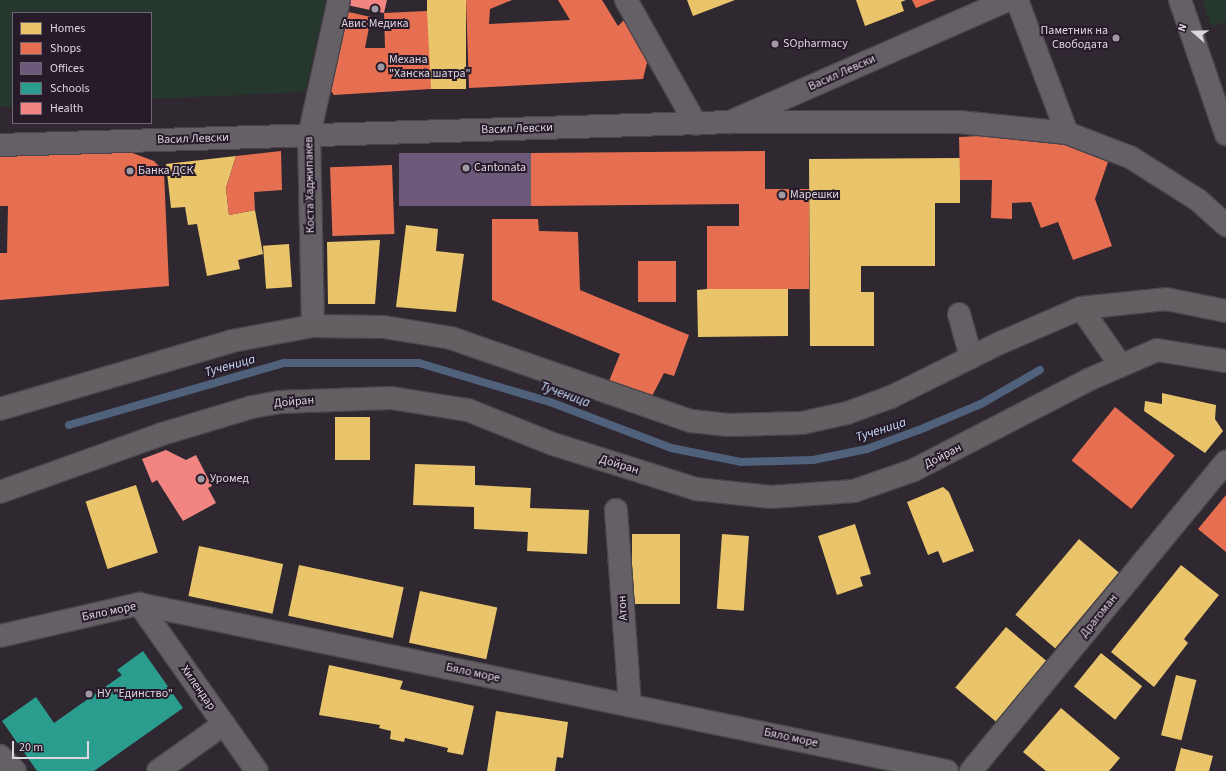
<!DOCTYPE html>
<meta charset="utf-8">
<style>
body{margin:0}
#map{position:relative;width:1226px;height:771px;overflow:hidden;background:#2f2830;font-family:"Source Sans 3",sans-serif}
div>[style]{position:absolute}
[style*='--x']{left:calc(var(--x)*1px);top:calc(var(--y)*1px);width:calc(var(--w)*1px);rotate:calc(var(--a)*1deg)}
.green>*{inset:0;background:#26382d}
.homes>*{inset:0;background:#e9c46a;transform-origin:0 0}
.shops>*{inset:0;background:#e76f51;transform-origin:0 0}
.offices>*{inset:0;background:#6d597a;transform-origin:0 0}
.schools>*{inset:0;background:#2a9d8f}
.health>*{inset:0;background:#f28482}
.stream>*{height:8px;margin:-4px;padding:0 4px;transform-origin:4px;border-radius:4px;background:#50617b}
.roads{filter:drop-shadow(1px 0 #4a454c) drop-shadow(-1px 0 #4a454c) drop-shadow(0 1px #4a454c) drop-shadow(0 -1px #4a454c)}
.minor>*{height:22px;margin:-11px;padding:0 11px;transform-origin:11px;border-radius:11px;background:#655f66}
.major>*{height:22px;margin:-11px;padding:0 11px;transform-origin:11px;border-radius:11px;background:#645f63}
.dots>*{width:11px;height:11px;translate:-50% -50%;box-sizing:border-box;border:2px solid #271b2a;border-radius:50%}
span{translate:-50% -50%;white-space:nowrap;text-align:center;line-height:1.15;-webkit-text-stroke:4px #271b2a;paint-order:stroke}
.poi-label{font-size:12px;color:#ddd5df}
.right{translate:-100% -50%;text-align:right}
.left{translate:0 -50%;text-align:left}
.street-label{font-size:12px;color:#ddd5df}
.water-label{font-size:13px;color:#c6ddfa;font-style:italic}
.legend{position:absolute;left:12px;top:12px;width:140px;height:112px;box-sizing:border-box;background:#271b2a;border:1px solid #706572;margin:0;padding:5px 7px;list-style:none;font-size:12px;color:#ddd5df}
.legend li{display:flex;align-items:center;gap:8px;height:20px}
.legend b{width:20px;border:1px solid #706572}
.north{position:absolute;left:1174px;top:12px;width:40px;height:40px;-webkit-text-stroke:3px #271b2a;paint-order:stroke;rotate:290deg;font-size:11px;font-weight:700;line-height:16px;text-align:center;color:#ddd5df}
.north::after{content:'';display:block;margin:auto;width:14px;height:18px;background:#ddd5df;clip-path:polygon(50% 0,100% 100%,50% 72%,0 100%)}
.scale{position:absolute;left:12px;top:741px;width:77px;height:18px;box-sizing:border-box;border:2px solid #ddd5df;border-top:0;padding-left:5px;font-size:12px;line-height:14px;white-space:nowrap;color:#ddd5df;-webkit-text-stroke:3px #271b2a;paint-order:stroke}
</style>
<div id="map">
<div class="green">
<i style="clip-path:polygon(0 0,326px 0,305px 92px,151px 99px,151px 13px,13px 13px,13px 106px,0 107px)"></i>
<i style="clip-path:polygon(1202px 0,1226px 0,1226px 21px,1212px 27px)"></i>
</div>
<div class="homes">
<i style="left:427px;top:0;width:39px;height:89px"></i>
<i style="clip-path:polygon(687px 0,735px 0,693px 16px)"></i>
<i style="clip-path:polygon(856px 0,906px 0,901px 2px,904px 11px,865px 26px)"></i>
<i style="clip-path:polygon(236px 156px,226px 188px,229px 215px,255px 210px,263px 254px,238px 260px,240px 269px,207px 276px,197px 224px,188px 225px,185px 207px,171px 208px,166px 164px)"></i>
<i style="clip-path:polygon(960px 158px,960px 203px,935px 203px,935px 266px,861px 266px,861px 292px,874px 292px,874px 346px,810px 346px,809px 159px)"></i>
<i style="clip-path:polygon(406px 225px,438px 229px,436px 251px,464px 254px,456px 312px,396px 307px)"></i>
<i style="clip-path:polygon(380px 240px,375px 304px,328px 304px,327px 242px)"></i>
<i style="left:289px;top:244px;width:43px;height:26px;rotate:86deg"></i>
<i style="clip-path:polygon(707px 289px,788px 289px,788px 336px,698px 337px,697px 290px)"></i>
<i style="clip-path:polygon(1162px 393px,1216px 405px,1215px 419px,1223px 431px,1205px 453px,1144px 411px,1145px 401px,1162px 404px)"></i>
<i style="left:370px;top:417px;width:43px;height:35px;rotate:90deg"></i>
<i style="clip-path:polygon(415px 464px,475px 466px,475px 485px,531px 488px,530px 508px,589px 510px,587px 554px,527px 551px,528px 532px,474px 529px,474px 507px,413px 505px)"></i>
<i style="left:136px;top:485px;width:71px;height:53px;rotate:72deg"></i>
<i style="clip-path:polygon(943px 487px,949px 492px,974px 551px,943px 563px,938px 551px,928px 555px,907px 502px)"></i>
<i style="clip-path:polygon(855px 524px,871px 574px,860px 577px,863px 586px,837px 595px,818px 536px)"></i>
<i style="left:632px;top:534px;width:48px;height:70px"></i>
<i style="left:722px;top:534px;width:27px;height:75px;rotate:4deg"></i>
<i style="left:1079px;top:539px;width:52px;height:99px;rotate:40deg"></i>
<i style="left:199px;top:546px;width:86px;height:51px;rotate:12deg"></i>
<i style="left:299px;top:565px;width:107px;height:52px;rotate:12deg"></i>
<i style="clip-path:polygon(1181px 565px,1219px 595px,1184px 639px,1188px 643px,1154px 687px,1111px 652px)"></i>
<i style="left:420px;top:591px;width:79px;height:53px;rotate:12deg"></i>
<i style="left:1006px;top:627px;width:53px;height:79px;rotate:40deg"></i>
<i style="left:1101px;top:653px;width:53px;height:43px;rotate:39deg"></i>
<i style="clip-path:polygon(329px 665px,403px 681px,400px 689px,474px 706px,463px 755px,447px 752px,448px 748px,405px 738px,404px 742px,390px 739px,391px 731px,379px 728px,380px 725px,319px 715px)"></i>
<i style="left:1176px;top:675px;width:21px;height:62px;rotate:14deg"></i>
<i style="clip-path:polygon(1061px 708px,1120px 758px,1109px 771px,1046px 771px,1023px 752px)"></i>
<i style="clip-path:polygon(496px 711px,568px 722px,563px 758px,557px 757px,555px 771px,487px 771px)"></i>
<i style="clip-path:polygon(1181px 748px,1213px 756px,1209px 771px,1175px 771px)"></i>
</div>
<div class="shops">
<i style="clip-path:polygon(466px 0,512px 0,490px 9px,489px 24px,570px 20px,558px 0,602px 0,618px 26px,624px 20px,648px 59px,643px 79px,469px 88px)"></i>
<i style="clip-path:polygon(912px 0,936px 0,916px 8px)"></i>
<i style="clip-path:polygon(344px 11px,371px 17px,365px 48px,385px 48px,384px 13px,427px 11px,431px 89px,334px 95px,327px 86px)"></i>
<i style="clip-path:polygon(1000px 135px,1050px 139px,1108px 162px,1095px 199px,1112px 246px,1073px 260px,1058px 222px,1041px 228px,1031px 202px,1012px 203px,1012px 219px,991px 218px,992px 180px,960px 180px,959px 137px)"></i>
<i style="clip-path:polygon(127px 151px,154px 161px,164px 172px,169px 286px,0 300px,0 253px,7px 253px,8px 206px,0 206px,0 155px)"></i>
<i style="clip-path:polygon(281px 151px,282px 190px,254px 192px,255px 210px,229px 215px,226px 188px,236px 156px)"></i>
<i style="clip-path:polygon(765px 151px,765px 189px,809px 189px,809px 289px,707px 289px,707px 226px,739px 226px,739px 204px,531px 206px,531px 153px)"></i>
<i style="left:392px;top:165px;width:69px;height:62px;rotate:88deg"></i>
<i style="clip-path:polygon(492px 219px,538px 219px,539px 231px,578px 232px,580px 290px,689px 335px,674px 376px,664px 373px,651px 398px,609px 381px,620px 354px,492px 300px)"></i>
<i style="left:676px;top:261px;width:41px;height:38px;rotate:90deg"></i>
<i style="left:1115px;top:407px;width:77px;height:69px;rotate:39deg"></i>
<i style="clip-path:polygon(1226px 495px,1226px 552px,1198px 529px)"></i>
</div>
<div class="offices">
<i style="left:531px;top:153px;width:53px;height:132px;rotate:90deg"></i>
</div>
<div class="schools">
<i style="clip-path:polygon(143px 651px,183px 708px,94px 771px,37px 771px,2px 721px,36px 697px,54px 723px,122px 675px,117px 670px)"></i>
</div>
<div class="health">
<i style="clip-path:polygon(348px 0,387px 0,384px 13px,347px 5px)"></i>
<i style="clip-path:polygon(166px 450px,186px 460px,196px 455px,212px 486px,208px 488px,216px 503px,183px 521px,157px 480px,152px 483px,142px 459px)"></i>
</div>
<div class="stream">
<i style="--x:69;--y:425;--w:224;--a:-16.1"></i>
<i style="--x:284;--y:363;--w:135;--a:0"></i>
<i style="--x:419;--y:363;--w:137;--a:16.6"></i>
<i style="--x:550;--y:402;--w:129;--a:20.8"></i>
<i style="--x:671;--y:448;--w:71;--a:11.3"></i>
<i style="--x:741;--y:462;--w:72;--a:-1.6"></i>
<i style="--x:813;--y:460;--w:55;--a:-11.5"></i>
<i style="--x:867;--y:449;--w:55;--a:-20.1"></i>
<i style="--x:919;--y:430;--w:67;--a:-22.8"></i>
<i style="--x:981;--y:404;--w:68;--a:-30"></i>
</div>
<div class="roads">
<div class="minor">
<i style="--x:626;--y:0;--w:142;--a:60.6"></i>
<i style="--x:1017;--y:0;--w:142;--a:69.4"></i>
<i style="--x:1180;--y:0;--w:142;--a:71.1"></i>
<i style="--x:738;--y:122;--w:221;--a:0"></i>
<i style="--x:959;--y:122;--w:109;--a:5.8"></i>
<i style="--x:1067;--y:133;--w:67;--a:20.9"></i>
<i style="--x:1130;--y:157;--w:80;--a:32.3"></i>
<i style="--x:1198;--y:200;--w:38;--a:42"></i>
<i style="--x:0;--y:145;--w:730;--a:-1.8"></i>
<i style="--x:730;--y:122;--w:304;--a:-23.7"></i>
<i style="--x:959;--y:314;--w:45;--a:74.4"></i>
<i style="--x:313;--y:326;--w:190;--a:-91.2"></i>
<i style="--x:309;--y:136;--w:139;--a:-77.6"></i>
<i style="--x:616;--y:510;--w:196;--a:85.9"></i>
<i style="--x:139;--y:604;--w:204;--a:54.8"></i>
<i style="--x:0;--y:636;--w:143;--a:-13"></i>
<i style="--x:139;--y:604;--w:825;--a:11.68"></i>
<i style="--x:0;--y:756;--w:21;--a:45"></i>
<i style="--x:158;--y:771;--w:81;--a:-35.5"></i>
<i style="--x:971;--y:771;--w:401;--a:-50.5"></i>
</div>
<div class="major">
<i style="--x:1081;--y:308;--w:70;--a:55.4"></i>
<i style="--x:0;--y:409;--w:242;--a:-16.3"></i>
<i style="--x:232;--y:341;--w:82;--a:-10.5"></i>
<i style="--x:313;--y:326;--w:71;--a:0.8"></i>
<i style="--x:384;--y:327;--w:68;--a:9.3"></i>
<i style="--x:451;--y:338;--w:254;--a:19.1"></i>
<i style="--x:691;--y:421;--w:38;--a:6"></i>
<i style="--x:729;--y:425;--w:73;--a:-1.6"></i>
<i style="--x:802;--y:423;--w:46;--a:-12.5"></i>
<i style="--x:847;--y:413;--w:47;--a:-20"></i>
<i style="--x:891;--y:397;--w:122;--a:-26.4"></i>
<i style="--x:1000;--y:343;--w:88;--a:-23.4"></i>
<i style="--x:1081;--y:308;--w:85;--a:-6"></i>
<i style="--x:1166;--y:299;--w:61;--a:11.3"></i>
<i style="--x:0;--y:492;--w:172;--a:-19.7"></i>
<i style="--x:162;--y:434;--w:94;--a:-16.7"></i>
<i style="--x:252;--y:407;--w:28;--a:-10"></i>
<i style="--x:280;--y:402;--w:111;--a:-2.1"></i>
<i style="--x:391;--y:398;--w:78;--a:8.9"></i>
<i style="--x:468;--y:410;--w:92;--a:21.8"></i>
<i style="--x:553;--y:444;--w:150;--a:17.5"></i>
<i style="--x:696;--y:489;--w:75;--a:6.1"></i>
<i style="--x:771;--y:497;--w:83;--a:-4.1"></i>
<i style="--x:854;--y:491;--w:64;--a:-19.3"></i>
<i style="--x:914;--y:470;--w:196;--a:-27.3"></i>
<i style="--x:1088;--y:380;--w:75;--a:-23.5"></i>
<i style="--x:1157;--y:350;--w:70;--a:9.1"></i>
</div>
</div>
<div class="dots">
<i style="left:375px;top:9px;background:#a098a2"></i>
<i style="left:1116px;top:38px;background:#a098a2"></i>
<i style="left:775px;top:44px;background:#a098a2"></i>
<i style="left:381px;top:67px;background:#a098a2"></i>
<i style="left:466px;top:168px;background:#a098a2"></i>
<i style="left:130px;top:171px;background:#a098a2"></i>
<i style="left:782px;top:195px;background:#a098a2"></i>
<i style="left:201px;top:479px;background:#a098a2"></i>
<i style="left:89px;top:694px;background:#a098a2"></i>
</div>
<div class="poi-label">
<span style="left:375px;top:24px">Авис Медика</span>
<span class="right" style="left:1108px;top:38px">Паметник на<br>Свободата</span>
<span class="left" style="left:783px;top:44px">SOpharmacy</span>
<span class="left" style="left:389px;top:67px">Механа<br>"Ханска шатра"</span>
<span class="left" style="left:474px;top:168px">Cantonata</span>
<span class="left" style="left:138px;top:171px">Банка ДСК</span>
<span class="left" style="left:790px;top:195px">Марешки</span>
<span class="left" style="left:210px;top:479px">Уромед</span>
<span class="left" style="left:97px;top:694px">НУ "Единство"</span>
</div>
<div class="street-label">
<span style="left:842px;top:73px;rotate:-24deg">Васил Левски</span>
<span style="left:517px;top:129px;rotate:-2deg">Васил Левски</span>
<span style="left:193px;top:139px;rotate:-2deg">Васил Левски</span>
<span style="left:310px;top:185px;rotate:-91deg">Коста Хаджипакев</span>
<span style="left:294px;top:402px;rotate:-5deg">Дойран</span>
<span style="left:943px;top:456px;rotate:-27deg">Дойран</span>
<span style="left:619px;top:465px;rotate:17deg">Дойран</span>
<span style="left:623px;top:608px;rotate:-94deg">Атон</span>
<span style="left:109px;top:612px;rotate:-12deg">Бяло море</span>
<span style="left:1099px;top:616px;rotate:-51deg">Драгоман</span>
<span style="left:473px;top:673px;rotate:12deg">Бяло море</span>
<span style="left:198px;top:688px;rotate:55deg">Хилендар</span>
<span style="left:791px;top:738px;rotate:12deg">Бяло море</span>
</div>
<div class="water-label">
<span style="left:230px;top:366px;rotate:-16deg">Тученица</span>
<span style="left:565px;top:395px;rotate:20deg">Тученица</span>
<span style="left:881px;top:430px;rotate:-18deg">Тученица</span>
</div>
<ul class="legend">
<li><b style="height:11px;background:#e9c46a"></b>Homes</li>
<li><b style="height:11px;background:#e76f51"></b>Shops</li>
<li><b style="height:11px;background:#6d597a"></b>Offices</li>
<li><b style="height:11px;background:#2a9d8f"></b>Schools</li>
<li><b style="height:11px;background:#f28482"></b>Health</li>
</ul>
<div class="north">N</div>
<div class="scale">20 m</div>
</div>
